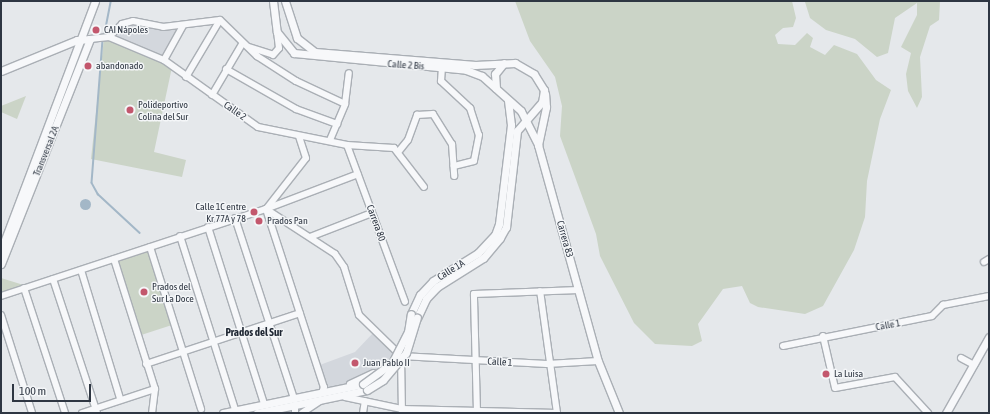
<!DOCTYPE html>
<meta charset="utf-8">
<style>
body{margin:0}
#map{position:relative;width:990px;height:414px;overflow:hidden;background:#e5e8eb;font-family:"Asap Condensed",sans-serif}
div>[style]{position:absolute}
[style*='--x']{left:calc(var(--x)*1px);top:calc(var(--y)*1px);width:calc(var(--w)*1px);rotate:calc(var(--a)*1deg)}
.built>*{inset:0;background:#d3d7dd}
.green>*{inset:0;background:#cbd4c7;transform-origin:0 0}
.water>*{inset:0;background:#a3b7c7}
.round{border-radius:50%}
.stream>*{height:1.5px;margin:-0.75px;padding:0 0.75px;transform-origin:0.75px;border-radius:0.75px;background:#a3b7c7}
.roads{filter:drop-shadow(1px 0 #aaafb5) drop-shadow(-1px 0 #aaafb5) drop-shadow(0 1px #aaafb5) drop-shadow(0 -1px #aaafb5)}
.minor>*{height:6px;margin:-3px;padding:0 3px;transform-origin:3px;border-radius:3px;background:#f7f8fa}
.tertiary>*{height:7px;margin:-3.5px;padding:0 3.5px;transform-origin:3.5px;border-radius:3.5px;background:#f7f8fa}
.bridges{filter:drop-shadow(1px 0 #aaafb5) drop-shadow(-1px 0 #aaafb5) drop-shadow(0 1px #aaafb5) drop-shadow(0 -1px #aaafb5)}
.tertiary-bridge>*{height:7px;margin:-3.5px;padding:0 3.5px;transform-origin:3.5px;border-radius:3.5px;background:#f7f8fa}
.dots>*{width:11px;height:11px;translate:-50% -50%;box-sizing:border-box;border:2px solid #f4f6f8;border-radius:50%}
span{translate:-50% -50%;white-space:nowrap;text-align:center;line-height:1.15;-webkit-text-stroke:3px #f4f6f8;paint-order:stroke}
.poi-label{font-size:10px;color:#2e3642}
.left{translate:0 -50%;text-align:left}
.right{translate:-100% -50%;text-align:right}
.street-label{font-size:10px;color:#2e3642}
.neighbourhood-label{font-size:11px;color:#1f2733;font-weight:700}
.frame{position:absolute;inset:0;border:2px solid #2e3642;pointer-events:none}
.scale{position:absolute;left:12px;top:384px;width:79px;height:18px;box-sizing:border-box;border:2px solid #2e3642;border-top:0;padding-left:5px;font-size:12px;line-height:14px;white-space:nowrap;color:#2e3642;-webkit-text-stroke:3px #f4f6f8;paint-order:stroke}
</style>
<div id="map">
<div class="built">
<i style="clip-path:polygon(133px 21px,163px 27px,183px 26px,164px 60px,109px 38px)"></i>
<i style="clip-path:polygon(374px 332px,397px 352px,376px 372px,352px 384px,326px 388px,317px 366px,355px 352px)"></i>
</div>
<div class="green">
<i style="clip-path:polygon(515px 1px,792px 1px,796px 18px,793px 27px,783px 28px,775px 35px,778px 44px,795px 45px,807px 33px,813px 38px,810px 47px,825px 55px,834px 45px,857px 54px,876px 80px,891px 90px,880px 119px,867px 181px,865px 217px,854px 250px,823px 306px,805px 314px,758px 307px,750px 303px,742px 286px,723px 289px,698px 324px,702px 341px,692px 346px,655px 344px,634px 323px,600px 256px,596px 234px,560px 136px,562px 106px,555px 77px,530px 41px)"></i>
<i style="clip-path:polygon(940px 1px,939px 20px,930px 26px,920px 57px,922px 97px,917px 108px,908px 91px,906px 74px,911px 53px,901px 47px,917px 15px,917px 3px,895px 18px,888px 53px,877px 57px,855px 39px,826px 30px,810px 18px,805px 2px)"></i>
<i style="clip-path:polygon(104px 38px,164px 60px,172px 67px,154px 152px,186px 160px,182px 177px,91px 159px)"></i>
<i style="clip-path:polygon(26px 96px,17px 119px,1px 112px,1px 106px)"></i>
<i style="left:150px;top:247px;width:81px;height:38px;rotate:72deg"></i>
<i style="clip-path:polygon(1px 278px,30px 287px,1px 296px)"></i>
</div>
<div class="water">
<i class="round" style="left:79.5px;top:198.5px;width:11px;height:11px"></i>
</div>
<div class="stream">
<i style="--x:104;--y:36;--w:36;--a:-79"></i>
<i style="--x:103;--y:40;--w:143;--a:94.4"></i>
<i style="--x:92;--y:183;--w:13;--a:61"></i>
<i style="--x:98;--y:194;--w:57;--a:42.9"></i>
</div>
<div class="roads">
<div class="minor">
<i style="--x:109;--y:37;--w:18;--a:-45"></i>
<i style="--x:122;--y:24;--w:11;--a:-15"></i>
<i style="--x:133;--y:21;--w:31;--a:11"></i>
<i style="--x:163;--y:27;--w:57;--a:-7"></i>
<i style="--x:220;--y:20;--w:52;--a:44.2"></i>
<i style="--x:257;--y:56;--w:46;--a:32.7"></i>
<i style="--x:296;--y:81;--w:54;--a:25.1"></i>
<i style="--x:90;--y:39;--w:19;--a:-6"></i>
<i style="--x:109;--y:37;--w:60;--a:22.7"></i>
<i style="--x:164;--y:60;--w:115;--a:35.5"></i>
<i style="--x:258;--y:127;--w:91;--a:11.4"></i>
<i style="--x:347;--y:145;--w:47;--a:3.7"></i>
<i style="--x:394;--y:148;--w:49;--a:52.4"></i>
<i style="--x:249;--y:47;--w:25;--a:18"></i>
<i style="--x:273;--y:55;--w:9;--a:-49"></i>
<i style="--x:279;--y:48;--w:16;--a:-97"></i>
<i style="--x:164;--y:60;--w:39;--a:-61"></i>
<i style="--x:442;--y:67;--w:14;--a:94"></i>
<i style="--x:441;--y:81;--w:40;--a:43"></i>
<i style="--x:470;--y:108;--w:28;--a:72"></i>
<i style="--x:479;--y:135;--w:26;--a:101"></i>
<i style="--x:474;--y:161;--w:21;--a:166"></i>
<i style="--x:226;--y:69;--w:81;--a:29.7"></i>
<i style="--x:296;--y:109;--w:44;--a:20.1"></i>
<i style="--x:186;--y:77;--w:66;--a:-59.2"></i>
<i style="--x:212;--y:95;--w:59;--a:-59.5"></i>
<i style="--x:330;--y:140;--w:39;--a:-67"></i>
<i style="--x:345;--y:104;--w:31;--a:-83"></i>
<i style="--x:347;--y:145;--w:167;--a:69.7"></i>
<i style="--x:399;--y:151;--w:14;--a:-51"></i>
<i style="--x:408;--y:140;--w:27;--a:-70"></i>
<i style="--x:417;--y:115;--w:16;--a:-4"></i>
<i style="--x:433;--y:114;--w:36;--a:58"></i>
<i style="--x:452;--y:144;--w:32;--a:86"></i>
<i style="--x:267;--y:208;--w:63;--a:-52"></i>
<i style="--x:306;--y:158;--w:23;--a:-108"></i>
<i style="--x:266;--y:209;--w:82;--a:33.1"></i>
<i style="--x:335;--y:254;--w:16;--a:55"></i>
<i style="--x:344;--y:267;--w:50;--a:72.6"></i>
<i style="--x:359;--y:315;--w:59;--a:44.3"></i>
<i style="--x:401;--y:356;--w:56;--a:89"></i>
<i style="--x:266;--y:209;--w:187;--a:72"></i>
<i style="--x:324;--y:387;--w:6;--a:108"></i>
<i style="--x:235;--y:218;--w:189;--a:71.9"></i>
<i style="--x:208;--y:227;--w:186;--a:72.4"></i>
<i style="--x:180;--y:236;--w:182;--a:72.4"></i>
<i style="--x:310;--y:237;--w:66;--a:-21.2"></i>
<i style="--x:150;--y:247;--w:170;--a:72.5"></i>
<i style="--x:114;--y:259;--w:136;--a:72.5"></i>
<i style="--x:155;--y:389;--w:24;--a:97"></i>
<i style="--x:984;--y:262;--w:6;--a:-31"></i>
<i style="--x:81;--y:270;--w:134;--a:73.1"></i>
<i style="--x:53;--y:279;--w:141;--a:71.8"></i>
<i style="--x:24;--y:288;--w:132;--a:71.8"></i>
<i style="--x:1;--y:296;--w:279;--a:-18.2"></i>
<i style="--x:266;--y:209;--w:98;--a:-20.8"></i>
<i style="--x:1;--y:315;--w:103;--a:72.4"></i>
<i style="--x:823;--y:336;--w:53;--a:77"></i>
<i style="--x:835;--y:388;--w:61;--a:-10.4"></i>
<i style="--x:895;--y:377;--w:49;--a:47.5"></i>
<i style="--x:783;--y:346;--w:152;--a:-11.4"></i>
<i style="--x:932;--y:316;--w:16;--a:-45"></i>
<i style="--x:943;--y:305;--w:47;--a:-11.1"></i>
<i style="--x:401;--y:356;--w:146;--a:3.1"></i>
<i style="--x:547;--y:364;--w:51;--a:-3.4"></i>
<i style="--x:961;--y:358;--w:15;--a:28"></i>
<i style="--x:146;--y:364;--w:162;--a:-18.3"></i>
<i style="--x:350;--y:384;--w:26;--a:-25"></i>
<i style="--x:345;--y:397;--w:58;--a:11.9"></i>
<i style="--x:402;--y:409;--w:155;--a:1.5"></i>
<i style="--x:557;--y:413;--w:123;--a:-97.9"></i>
<i style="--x:295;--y:405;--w:8;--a:90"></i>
<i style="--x:477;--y:412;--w:118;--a:-91.5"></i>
<i style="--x:474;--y:294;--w:105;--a:-2.2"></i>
<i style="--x:82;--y:413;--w:77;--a:-18.2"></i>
<i style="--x:302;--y:413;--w:23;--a:-34"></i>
<i style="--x:363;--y:413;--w:12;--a:-81"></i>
</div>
<div class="tertiary">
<i style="--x:273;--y:1;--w:31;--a:83"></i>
<i style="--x:277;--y:32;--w:27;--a:51"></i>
<i style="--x:294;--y:53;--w:173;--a:5.6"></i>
<i style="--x:466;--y:70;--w:17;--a:21"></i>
<i style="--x:482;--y:76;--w:52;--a:41.9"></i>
<i style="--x:521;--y:111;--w:38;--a:63"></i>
<i style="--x:538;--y:145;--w:224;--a:74.5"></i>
<i style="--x:598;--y:361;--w:56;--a:68"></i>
<i style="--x:285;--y:1;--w:39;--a:72"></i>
<i style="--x:297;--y:38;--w:23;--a:38"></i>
<i style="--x:315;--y:52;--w:161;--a:4.6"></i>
<i style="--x:475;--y:65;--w:40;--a:-2.9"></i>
<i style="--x:515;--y:63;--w:22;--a:30"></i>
<i style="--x:534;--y:74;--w:19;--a:58"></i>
<i style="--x:544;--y:90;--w:12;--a:99"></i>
<i style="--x:542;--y:102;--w:38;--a:131"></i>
<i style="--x:517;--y:131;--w:97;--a:96.5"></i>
<i style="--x:506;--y:227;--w:13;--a:119"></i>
<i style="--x:500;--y:238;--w:26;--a:130"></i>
<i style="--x:483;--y:258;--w:54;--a:147.8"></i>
<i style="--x:437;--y:287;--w:16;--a:133"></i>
<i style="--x:426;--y:299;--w:21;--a:115"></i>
<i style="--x:1;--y:71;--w:82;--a:-22.2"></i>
<i style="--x:77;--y:40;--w:13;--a:-4"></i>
<i style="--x:90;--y:39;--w:242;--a:111.6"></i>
<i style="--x:496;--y:88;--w:14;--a:-94"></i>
<i style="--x:495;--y:74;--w:14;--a:-51"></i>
<i style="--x:538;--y:145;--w:39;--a:-78"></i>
<i style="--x:546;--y:107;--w:13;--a:-94"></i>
<i style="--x:1;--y:250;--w:266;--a:-69.3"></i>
<i style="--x:411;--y:314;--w:21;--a:-65"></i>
<i style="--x:420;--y:295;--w:19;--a:-47"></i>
<i style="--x:433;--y:281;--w:53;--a:-31.9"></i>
<i style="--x:478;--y:253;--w:25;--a:-47"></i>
<i style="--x:495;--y:235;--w:12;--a:-70"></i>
<i style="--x:499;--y:224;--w:100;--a:-83.1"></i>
<i style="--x:511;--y:125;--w:25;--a:-97"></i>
<i style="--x:223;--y:413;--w:143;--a:-11.7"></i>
<i style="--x:257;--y:413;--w:112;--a:-11.8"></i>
<i style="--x:946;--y:413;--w:87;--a:-60.5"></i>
</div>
</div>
<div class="bridges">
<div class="tertiary-bridge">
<i style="--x:363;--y:384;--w:36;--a:-36"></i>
<i style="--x:392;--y:363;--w:35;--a:-63"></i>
<i style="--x:408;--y:332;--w:18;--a:-81"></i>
<i style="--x:367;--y:390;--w:19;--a:-32"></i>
<i style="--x:383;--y:380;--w:35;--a:-50"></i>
<i style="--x:406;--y:353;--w:37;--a:-73"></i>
</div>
</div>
<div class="dots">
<i style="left:96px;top:30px;background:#c3576d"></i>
<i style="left:88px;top:66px;background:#c3576d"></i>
<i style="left:130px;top:110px;background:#c3576d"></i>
<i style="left:254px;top:212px;background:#c3576d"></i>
<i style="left:259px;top:221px;background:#c3576d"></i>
<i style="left:144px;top:292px;background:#c3576d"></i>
<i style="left:355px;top:363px;background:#c3576d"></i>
<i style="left:826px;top:374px;background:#c3576d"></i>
</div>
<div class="poi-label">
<span class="left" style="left:104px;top:30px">CAI Nápoles</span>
<span class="left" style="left:96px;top:66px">abandonado</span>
<span class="left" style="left:138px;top:110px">Polideportivo<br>Colina del Sur</span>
<span class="right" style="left:246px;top:212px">Calle 1C entre<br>Kr 77A y 78</span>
<span class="left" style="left:267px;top:221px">Prados Pan</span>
<span class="left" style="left:152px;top:292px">Prados del<br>Sur La Doce</span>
<span class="left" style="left:363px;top:363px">Juan Pablo II</span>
<span class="left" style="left:834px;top:374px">La Luisa</span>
</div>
<div class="street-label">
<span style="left:406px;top:65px;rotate:4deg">Calle 2 Bis</span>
<span style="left:235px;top:111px;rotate:35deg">Calle 2</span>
<span style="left:46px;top:151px;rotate:-68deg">Transversal 2A</span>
<span style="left:376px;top:223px;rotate:70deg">Carrera 80</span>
<span style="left:565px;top:239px;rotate:74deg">Carrera 83</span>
<span style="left:451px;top:270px;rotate:-32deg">Calle 1A</span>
<span style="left:888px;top:325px;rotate:-10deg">Calle 1</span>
<span style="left:500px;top:362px;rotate:3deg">Calle 1</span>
</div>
<div class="neighbourhood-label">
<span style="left:254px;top:332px">Prados del Sur</span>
</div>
<div class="frame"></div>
<div class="scale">100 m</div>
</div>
